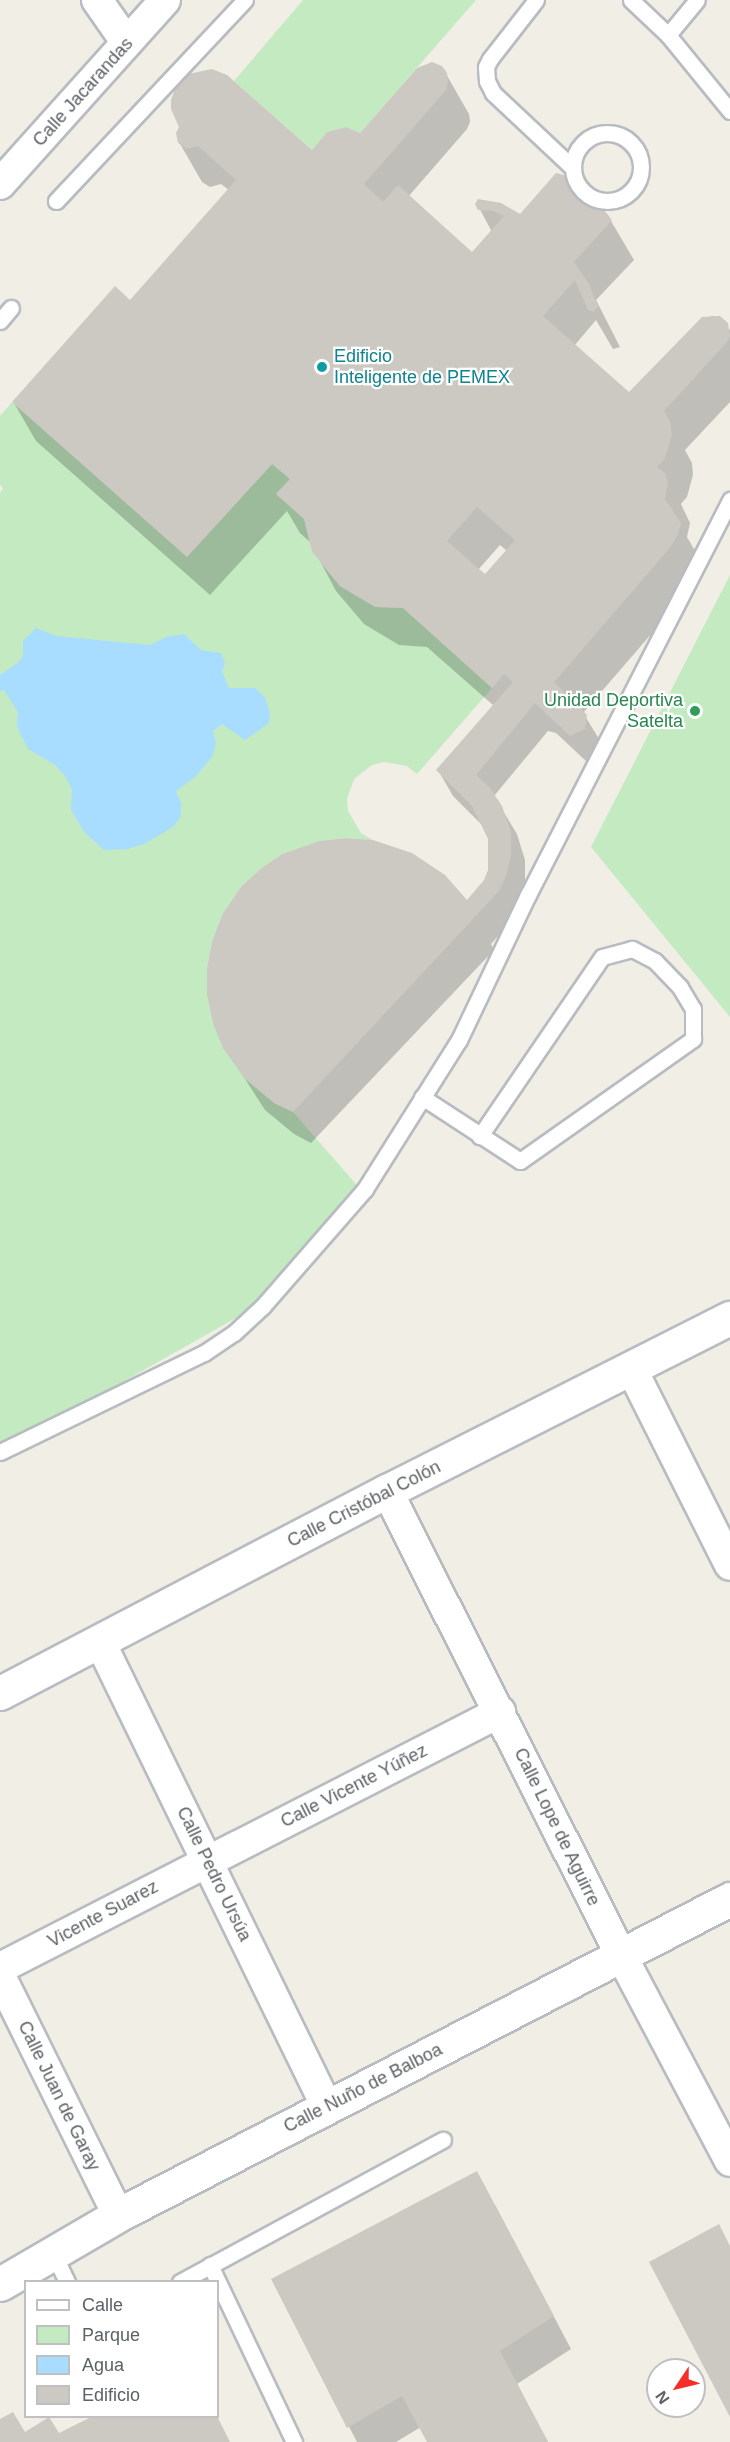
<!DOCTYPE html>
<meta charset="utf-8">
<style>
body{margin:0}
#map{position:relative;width:730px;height:2442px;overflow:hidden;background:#f1eee6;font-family:Helvetica,sans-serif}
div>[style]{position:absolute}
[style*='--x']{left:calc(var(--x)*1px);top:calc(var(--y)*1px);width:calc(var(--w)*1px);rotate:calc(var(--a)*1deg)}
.green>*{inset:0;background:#c3eac1}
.water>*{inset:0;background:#a8ddff}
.shadow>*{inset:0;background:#0003}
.building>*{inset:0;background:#ccc9c3}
.roads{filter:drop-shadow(2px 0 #b8bcc0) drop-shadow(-2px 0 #b8bcc0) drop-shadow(0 2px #b8bcc0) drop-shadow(0 -2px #b8bcc0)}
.service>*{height:15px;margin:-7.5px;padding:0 7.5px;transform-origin:7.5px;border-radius:7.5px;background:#fff}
.service>.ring{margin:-7.5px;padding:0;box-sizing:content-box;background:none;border:15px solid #fff;border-radius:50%}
.minor>*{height:30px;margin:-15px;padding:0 15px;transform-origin:15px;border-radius:15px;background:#fff}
.secondary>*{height:33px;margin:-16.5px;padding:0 16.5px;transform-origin:16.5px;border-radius:16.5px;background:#fff}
.dots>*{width:16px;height:16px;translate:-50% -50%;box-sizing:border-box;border:3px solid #fff;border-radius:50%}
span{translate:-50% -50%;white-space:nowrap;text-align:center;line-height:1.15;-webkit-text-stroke:4.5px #fff;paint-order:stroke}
.street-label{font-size:18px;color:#5d6267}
.culture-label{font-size:18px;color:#0d838f}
.left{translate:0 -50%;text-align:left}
.leisure-label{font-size:18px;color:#27864d}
.right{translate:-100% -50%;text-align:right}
.legend{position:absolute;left:24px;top:2280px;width:195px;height:138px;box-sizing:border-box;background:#fff;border:2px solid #bec0c2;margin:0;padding:8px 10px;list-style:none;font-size:18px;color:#5d6267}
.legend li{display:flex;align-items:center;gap:12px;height:30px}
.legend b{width:30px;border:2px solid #bec0c2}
.north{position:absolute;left:646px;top:2358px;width:60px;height:60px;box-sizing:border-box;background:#fff;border:2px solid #bec0c2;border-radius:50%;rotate:235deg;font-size:16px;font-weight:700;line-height:24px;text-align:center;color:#5d6267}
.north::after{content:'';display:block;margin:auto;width:21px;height:27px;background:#f52e28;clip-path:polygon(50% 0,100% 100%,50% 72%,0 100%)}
</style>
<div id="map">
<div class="green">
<i style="clip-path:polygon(303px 0,476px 0,360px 133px,346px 127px,327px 132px,312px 150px,234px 81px)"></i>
<i style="clip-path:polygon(12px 402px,187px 557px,272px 464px,290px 479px,276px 494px,304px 519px,312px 552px,340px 586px,375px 607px,403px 608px,492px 688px,417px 774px,407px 766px,384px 762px,372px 765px,354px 779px,347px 799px,348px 811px,361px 833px,373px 840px,346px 838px,319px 841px,282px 854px,260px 869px,241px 887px,223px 913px,212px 941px,207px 968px,274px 1103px,293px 1112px,362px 1191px,266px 1301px,0 1451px,0 493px,3px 488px,0 485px,0 416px)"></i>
<i style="clip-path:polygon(730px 575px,730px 1017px,591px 847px)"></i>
</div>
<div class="water">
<i style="clip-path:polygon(36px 628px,56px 636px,150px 645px,166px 637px,184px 634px,201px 650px,221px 653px,225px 663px,222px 672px,229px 688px,255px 688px,265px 697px,270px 713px,269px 723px,245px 740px,222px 724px,217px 728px,213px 731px,216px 743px,212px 757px,195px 777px,176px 791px,181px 803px,181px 816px,173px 827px,144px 844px,128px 849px,104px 850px,84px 832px,71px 810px,72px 790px,66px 777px,55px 765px,28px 749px,17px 727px,18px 712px,4px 690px,0 691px,0 675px,19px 662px,23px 655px,23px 641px)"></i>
</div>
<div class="shadow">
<i style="clip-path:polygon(evenodd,446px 74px,469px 114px,470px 122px,467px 129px,408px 197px,472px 254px,492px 232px,477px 204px,520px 216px,611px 221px,634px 260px,596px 300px,620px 347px,613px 349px,596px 320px,574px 346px,629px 394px,703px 318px,714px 316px,730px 330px,730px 402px,685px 450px,692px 463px,693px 475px,687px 497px,681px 504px,690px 523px,687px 537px,702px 563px,691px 588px,583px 713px,601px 742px,599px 755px,586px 761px,556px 733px,548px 731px,494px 796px,517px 834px,525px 860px,525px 882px,514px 918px,491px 944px,494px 950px,311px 1143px,294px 1134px,265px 1110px,225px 1048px,467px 902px,485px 881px,489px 870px,490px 839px,486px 829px,453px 796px,438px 770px,494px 706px,427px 647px,399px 645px,364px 624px,336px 591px,310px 542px,300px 533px,287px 511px,210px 595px,36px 441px,14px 403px,130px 302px,229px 190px,221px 184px,210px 187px,202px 182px,179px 142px,312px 152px,361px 134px,446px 74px,500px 545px,507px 551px,485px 576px,478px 570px,500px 545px)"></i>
<i style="clip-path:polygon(495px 2205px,571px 2349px,517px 2384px,548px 2442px,429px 2442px,421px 2427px,396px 2442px,357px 2442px,273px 2280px)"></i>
</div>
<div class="building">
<i style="clip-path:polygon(evenodd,432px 62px,442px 66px,447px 73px,448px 82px,446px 90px,364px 184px,383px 202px,398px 185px,472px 252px,504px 216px,493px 211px,478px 210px,475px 204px,478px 199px,501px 203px,520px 214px,556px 173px,571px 177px,588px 190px,612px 220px,574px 262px,589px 284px,598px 307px,593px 312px,588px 310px,575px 280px,543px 316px,629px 392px,702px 317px,720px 316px,728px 323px,730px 336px,728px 341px,664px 411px,670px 422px,672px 435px,665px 458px,657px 467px,665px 473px,668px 483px,665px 499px,681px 523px,678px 535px,669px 549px,554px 682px,587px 715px,585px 729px,570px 736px,535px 703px,476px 775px,490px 788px,502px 806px,511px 832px,511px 855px,506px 876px,499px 891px,293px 1112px,274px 1103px,245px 1079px,223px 1048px,213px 1023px,207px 995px,207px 968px,212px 941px,223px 913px,241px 887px,260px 869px,282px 854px,319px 841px,346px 838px,373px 840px,412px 853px,445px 875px,467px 900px,484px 880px,488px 870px,488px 839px,472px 806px,436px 770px,513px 682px,504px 674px,492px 688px,403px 608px,375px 607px,340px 586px,312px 552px,304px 519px,276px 494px,290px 479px,272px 464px,187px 557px,12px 402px,115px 286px,130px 300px,236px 180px,198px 146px,187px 149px,178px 143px,176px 133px,179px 127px,171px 109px,171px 100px,177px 83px,188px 74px,212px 69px,227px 75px,312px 150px,327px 132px,346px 127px,360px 133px,417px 68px,432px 62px,477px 507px,515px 540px,485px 574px,447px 541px,477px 507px)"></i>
<i style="clip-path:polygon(477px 2171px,554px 2316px,500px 2351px,548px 2442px,427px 2442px,402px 2396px,347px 2428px,271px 2279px)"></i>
<i style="clip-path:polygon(719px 2224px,730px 2246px,730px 2417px,649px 2262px)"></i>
<i style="clip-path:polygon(13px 2412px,25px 2432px,49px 2417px,59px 2433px,93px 2416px,217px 2416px,230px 2442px,0 2442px,0 2419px)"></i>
</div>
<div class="roads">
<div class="service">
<i style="--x:536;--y:0;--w:75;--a:127.9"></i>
<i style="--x:490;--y:59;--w:9;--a:117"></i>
<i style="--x:486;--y:67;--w:14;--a:86"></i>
<i style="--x:487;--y:81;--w:13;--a:63"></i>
<i style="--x:493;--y:93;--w:110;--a:43.2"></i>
<i style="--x:631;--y:0;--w:51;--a:43.4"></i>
<i style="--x:668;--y:35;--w:98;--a:50.8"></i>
<i style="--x:668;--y:35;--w:45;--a:-50.4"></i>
<i class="ring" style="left:573px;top:133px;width:53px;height:53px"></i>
<i style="--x:56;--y:201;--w:276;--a:-46.8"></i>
<i style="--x:0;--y:321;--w:17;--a:-50"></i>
<i style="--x:422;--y:1097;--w:117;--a:33.1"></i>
<i style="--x:520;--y:1161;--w:212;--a:-35.2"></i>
<i style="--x:693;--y:1039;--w:30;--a:-90"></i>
<i style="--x:693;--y:1009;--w:26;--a:-121"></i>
<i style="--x:680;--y:987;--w:36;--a:-134"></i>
<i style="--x:655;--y:961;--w:26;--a:-152"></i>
<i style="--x:632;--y:949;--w:31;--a:165"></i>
<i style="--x:602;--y:957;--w:217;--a:124.3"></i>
<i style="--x:0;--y:1452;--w:227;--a:-25.9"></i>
<i style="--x:204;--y:1353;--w:36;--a:-34"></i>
<i style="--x:234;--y:1333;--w:40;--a:-43"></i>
<i style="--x:263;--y:1306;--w:155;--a:-48.9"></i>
<i style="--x:365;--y:1189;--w:176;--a:-57.8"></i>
<i style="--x:459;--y:1040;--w:161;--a:-64.6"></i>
<i style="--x:528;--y:895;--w:444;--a:-62.9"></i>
<i style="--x:53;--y:2253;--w:32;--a:64"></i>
<i style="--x:210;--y:2265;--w:196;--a:64.6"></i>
<i style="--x:180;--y:2282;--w:299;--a:-28.4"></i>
</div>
<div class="minor">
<i style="--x:97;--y:0;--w:52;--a:55.1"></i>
<i style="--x:0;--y:184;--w:247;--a:-48.1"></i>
<i style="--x:632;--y:1370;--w:218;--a:63.3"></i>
<i style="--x:387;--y:1491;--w:520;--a:63.24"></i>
<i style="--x:621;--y:1955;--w:233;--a:62.1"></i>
<i style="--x:100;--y:1642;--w:517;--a:63.98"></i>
<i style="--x:0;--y:1968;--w:562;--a:-27.11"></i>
<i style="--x:0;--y:1976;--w:267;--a:63.7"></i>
</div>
<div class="secondary">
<i style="--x:0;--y:1693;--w:437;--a:-27.6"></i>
<i style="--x:387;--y:1491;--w:384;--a:-26.8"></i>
<i style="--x:0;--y:2284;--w:137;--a:-30.3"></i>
<i style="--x:118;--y:2215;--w:689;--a:-27.31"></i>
</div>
</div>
<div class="dots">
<i style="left:322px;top:367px;background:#0f9aa8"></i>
<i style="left:695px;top:711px;background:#2e9e5b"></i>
</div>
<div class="street-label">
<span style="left:83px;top:92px;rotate:-48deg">Calle Jacarandas</span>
<span style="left:364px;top:1504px;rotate:-27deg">Calle Cristóbal Colón</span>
<span style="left:354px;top:1786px;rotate:-27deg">Calle Vicente Yúñez</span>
<span style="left:557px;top:1827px;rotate:64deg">Calle Lope de Aguirre</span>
<span style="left:214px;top:1874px;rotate:64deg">Calle Pedro Ursúa</span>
<span style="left:103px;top:1914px;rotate:-28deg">Vicente Suarez</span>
<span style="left:363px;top:2088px;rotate:-27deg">Calle Nuño de Balboa</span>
<span style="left:59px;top:2096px;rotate:64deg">Calle Juan de Garay</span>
</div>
<div class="culture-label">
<span class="left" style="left:334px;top:367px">Edificio<br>Inteligente de PEMEX</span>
</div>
<div class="leisure-label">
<span class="right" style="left:683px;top:711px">Unidad Deportiva<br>Satelta</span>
</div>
<ul class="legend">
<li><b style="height:8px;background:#fff"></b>Calle</li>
<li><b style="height:16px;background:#c3eac1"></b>Parque</li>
<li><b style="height:16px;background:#a8ddff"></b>Agua</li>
<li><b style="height:16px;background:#ccc9c3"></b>Edificio</li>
</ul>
<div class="north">N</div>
</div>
